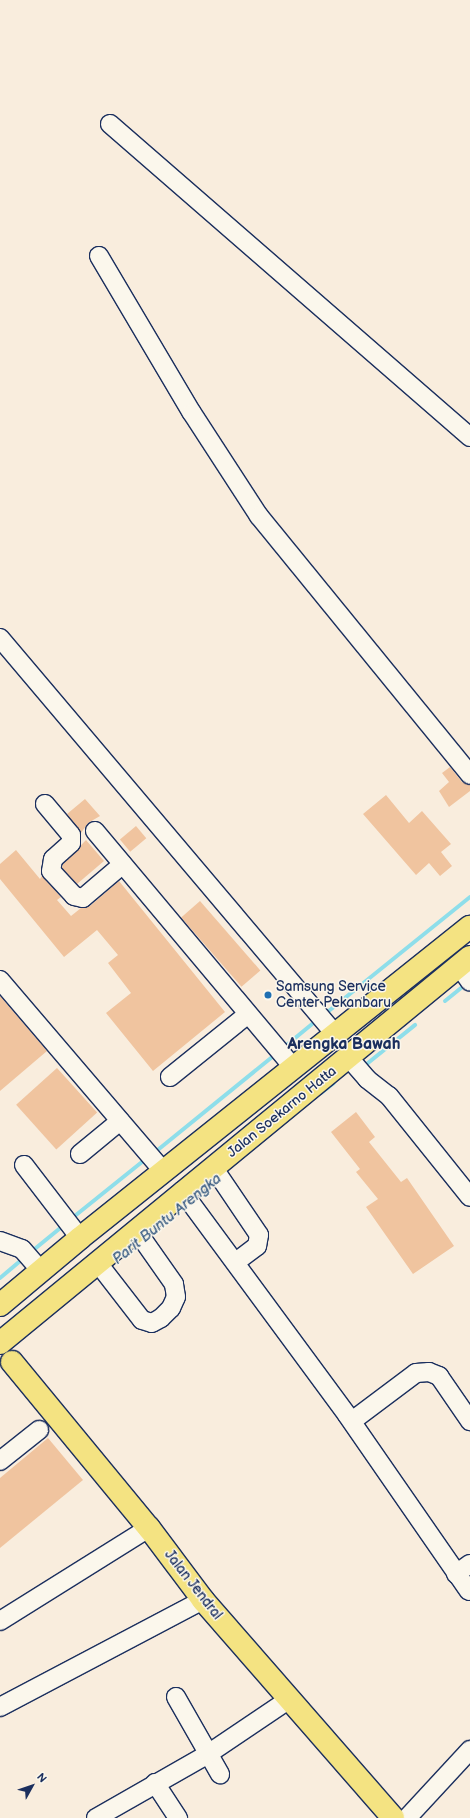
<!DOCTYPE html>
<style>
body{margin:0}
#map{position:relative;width:470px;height:1818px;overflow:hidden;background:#f9eddd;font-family:"Balsamiq Sans",sans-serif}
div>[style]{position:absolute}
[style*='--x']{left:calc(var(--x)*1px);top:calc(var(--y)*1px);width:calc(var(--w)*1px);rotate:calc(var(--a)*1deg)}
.stream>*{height:4px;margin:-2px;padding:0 2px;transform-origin:2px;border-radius:2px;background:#8edeea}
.building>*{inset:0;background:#f0c49f;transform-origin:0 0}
.roads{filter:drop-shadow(1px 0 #1b2f5e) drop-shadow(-1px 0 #1b2f5e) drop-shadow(0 1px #1b2f5e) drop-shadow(0 -1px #1b2f5e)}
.minor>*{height:18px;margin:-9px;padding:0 9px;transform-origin:9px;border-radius:9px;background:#fbf7ec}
.major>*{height:22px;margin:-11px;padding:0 11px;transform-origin:11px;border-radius:11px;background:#f4e382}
.dots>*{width:11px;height:11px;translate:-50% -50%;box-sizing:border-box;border:2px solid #fbf7ec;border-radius:50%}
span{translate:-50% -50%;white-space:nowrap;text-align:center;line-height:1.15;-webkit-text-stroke:3px #fbf7ec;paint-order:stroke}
.poi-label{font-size:14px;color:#1b2f5e}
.left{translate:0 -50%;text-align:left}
.street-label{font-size:14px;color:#1b2f5e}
.water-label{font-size:15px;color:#385b81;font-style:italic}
.quarter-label{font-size:16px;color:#1b2f5e;font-weight:700}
.north{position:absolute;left:12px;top:1766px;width:40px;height:40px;-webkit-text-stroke:3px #fbf7ec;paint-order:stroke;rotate:50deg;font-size:11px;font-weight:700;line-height:16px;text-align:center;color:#1b2f5e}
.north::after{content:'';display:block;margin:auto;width:14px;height:18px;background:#1b2f5e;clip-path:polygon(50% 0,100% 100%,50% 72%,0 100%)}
</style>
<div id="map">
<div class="stream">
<i style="--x:445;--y:1001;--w:27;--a:-39"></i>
<i style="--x:325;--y:1014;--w:186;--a:-38.9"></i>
<i style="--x:283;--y:1048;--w:44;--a:-39.5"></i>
<i style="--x:363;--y:1067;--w:67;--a:-38.9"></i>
<i style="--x:321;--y:1093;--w:16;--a:-38"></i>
<i style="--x:154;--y:1153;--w:157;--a:-39.1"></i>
<i style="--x:71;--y:1219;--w:97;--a:-38.8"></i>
<i style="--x:31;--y:1252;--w:43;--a:-39.3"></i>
<i style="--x:0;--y:1278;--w:31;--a:-40"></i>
</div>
<div class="building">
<i style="clip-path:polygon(450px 767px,462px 782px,470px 785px,470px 791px,449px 807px,439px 791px,449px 782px,442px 773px)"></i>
<i style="clip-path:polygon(386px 795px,409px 823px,422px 811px,451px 844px,441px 852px,452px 866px,440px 876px,429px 863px,416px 875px,363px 814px)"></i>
<i style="clip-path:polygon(85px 799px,100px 816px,88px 823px,81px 833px,67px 814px)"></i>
<i style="left:136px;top:826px;width:16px;height:21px;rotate:50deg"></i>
<i style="clip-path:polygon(86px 840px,104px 861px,77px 884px,62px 868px,63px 864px)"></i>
<i style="clip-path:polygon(16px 850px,40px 879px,42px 876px,61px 897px,57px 900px,71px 916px,81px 908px,90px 906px,119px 881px,225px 1012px,153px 1071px,106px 1013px,131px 993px,108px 963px,118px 955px,97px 930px,64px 957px,0 879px,0 864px)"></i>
<i style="left:200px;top:901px;width:92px;height:25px;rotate:49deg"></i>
<i style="clip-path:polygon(0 996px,47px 1051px,0 1091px)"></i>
<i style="left:57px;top:1068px;width:60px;height:55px;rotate:48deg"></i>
<i style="clip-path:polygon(356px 1112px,375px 1137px,369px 1142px,401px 1182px,407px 1178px,454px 1246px,413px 1274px,366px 1207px,378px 1199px,356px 1172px,360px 1169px,331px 1132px)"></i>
<i style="clip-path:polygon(48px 1438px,83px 1480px,0 1548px,0 1478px)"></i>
</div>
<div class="roads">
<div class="minor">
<i style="--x:110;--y:124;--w:477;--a:41"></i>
<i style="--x:99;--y:256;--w:182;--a:59.4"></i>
<i style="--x:192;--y:413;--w:123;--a:57"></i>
<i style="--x:259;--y:516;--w:334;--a:50.8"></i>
<i style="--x:0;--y:638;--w:519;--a:49.77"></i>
<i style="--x:45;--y:804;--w:40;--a:50"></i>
<i style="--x:71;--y:835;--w:8;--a:90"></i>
<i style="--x:71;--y:843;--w:24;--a:138"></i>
<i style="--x:53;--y:859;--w:12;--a:99"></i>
<i style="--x:51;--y:871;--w:34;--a:47"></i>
<i style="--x:74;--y:896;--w:9;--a:13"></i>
<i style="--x:83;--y:898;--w:52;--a:-40.4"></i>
<i style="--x:95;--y:831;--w:309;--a:50"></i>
<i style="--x:459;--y:966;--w:19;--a:55"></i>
<i style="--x:0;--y:980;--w:253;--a:49.5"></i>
<i style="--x:349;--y:1058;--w:28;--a:49"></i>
<i style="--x:367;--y:1079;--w:28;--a:38"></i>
<i style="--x:389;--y:1096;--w:129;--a:51.3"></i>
<i style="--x:170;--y:1077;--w:100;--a:-38.9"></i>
<i style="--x:80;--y:1154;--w:52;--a:-39.5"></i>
<i style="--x:24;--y:1165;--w:92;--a:52.5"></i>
<i style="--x:213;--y:1167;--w:82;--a:55.9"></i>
<i style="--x:259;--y:1235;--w:11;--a:100"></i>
<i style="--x:257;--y:1246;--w:26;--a:143"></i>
<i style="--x:182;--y:1191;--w:278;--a:53.6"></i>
<i style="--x:347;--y:1415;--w:214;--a:55.3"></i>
<i style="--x:0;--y:1241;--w:23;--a:20"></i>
<i style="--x:22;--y:1249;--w:29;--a:49"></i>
<i style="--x:97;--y:1262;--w:73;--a:52.2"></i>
<i style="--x:142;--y:1320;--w:10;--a:17"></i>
<i style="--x:152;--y:1323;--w:10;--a:-29"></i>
<i style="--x:161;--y:1318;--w:14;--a:-45"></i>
<i style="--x:171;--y:1308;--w:12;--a:-66"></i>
<i style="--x:176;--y:1297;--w:13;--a:-99"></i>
<i style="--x:174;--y:1284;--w:66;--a:-125.1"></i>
<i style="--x:352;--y:1421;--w:80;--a:-36.9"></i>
<i style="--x:416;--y:1373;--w:13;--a:-4"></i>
<i style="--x:429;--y:1372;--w:11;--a:22"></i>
<i style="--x:439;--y:1376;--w:55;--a:55.4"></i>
<i style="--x:0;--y:1461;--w:50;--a:-38.5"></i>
<i style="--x:456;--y:1574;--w:17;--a:-36"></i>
<i style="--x:0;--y:1621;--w:176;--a:-32"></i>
<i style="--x:176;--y:1697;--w:89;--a:60.3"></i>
<i style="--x:0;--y:1707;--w:229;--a:-27.8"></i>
<i style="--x:155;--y:1783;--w:42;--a:56.7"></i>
<i style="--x:96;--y:1818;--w:129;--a:-29.7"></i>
<i style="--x:208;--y:1754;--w:97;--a:-34"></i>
<i style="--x:407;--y:1818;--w:93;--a:-47.2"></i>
</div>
<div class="major">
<i style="--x:0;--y:1305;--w:104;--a:-39.9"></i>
<i style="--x:80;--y:1238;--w:499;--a:-38.6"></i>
<i style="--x:0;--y:1343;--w:608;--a:-39.4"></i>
<i style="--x:12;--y:1362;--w:215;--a:50.5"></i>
<i style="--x:149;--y:1528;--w:90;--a:53.1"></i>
<i style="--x:203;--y:1600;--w:289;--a:48.9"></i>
</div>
</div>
<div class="dots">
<i style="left:268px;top:995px;background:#1f6fb2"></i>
</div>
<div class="poi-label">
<span class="left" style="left:276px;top:995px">Samsung Service<br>Center Pekanbaru</span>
</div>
<div class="street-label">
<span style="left:282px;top:1112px;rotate:-39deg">Jalan Soekarno Hatta</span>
<span style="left:193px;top:1585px;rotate:52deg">Jalan Jendral</span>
</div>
<div class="water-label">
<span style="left:167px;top:1219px;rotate:-39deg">Parit Buntu Arengka</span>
</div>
<div class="quarter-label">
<span style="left:344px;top:1045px">Arengka Bawah</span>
</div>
<div class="north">N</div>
</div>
